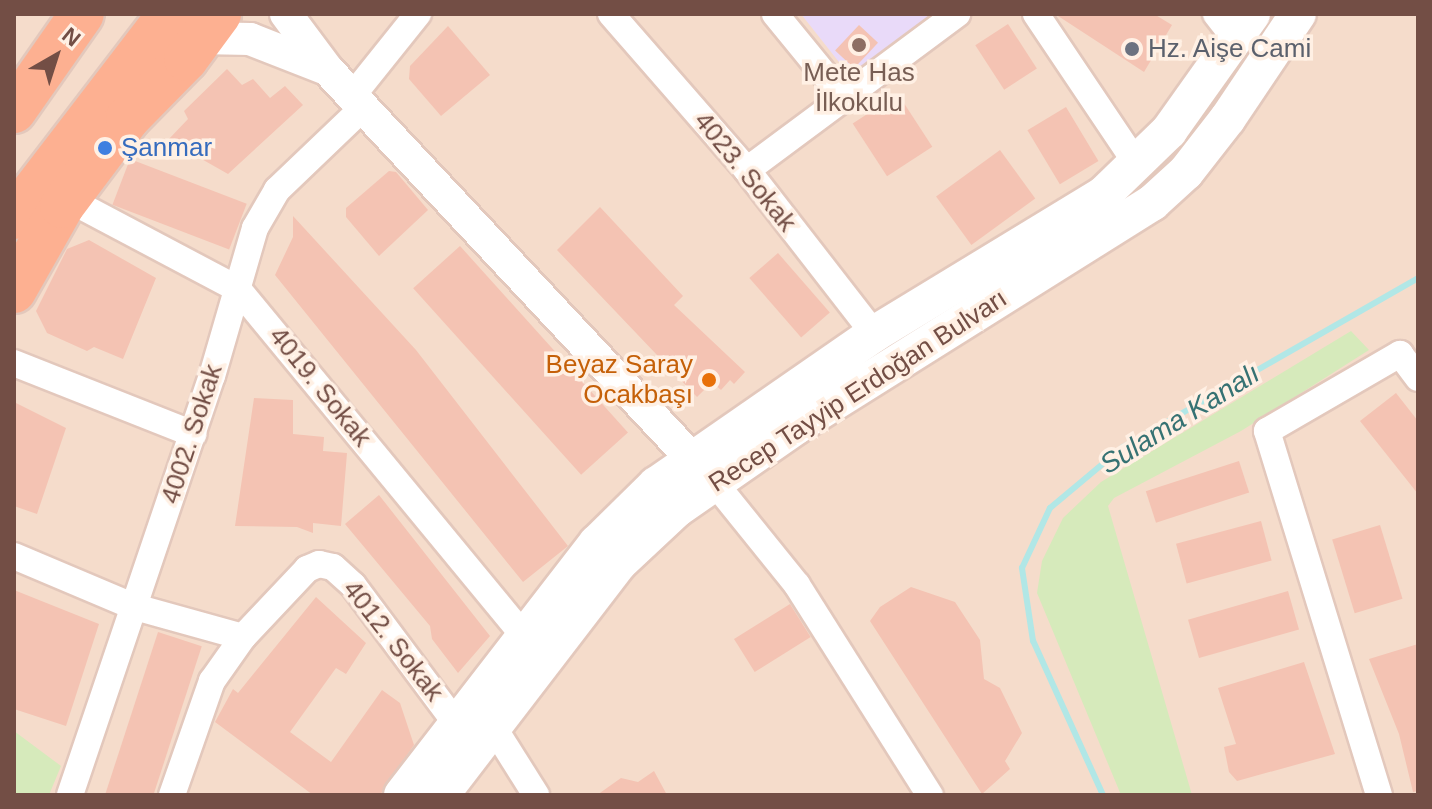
<!DOCTYPE html>
<meta charset="utf-8">
<style>
body{margin:0}
#map{position:relative;width:1432px;height:809px;overflow:hidden;background:#fdebdd;font-family:Arial,sans-serif}
div>[style]{position:absolute}
[style*='--x']{left:calc(var(--x)*1px);top:calc(var(--y)*1px);width:calc(var(--w)*1px);rotate:calc(var(--a)*1deg)}
.residential>*{inset:0;background:#f5dccb;transform-origin:0 0}
.education>*{inset:0;background:#e9daf9}
.green>*{inset:0;background:#d6eabb}
.stream>*{height:6px;margin:-3px;padding:0 3px;transform-origin:3px;border-radius:3px;background:#b1e7e6}
.building>*{inset:0;background:#f4c3b3;transform-origin:0 0}
.roads{filter:drop-shadow(2px 0 #e3c8bc) drop-shadow(-2px 0 #e3c8bc) drop-shadow(0 2px #e3c8bc) drop-shadow(0 -2px #e3c8bc)}
.minor>*{height:26px;margin:-13px;padding:0 13px;transform-origin:13px;border-radius:13px;background:#fff}
.tertiary>*{height:32px;margin:-16px;padding:0 16px;transform-origin:16px;border-radius:16px;background:#fff}
.secondary>*{height:36px;margin:-18px;padding:0 18px;transform-origin:18px;border-radius:18px;background:#fff}
.trunk>*{height:44px;margin:-22px;padding:0 22px;transform-origin:22px;border-radius:22px;background:#fdb091}
.dots>*{width:22px;height:22px;translate:-50% -50%;box-sizing:border-box;border:4px solid #fff0e4;border-radius:50%}
span{translate:-50% -50%;white-space:nowrap;text-align:center;line-height:1.15;-webkit-text-stroke:7px #fff0e4;paint-order:stroke}
.worship-label{font-size:26px;color:#5b616d}
.left{translate:0 -50%;text-align:left}
.education-label{font-size:26px;color:#785e54}
.shop-label{font-size:26px;color:#366cbe}
.street-label{font-size:26px;color:#734e45}
.food-label{font-size:26px;color:#c56008}
.right{translate:-100% -50%;text-align:right}
.water-label{font-size:28px;color:#367273;font-style:italic}
.frame{position:absolute;inset:0;border:16px solid #734e45;pointer-events:none}
.north{position:absolute;left:16px;top:16px;width:80px;height:80px;-webkit-text-stroke:6px #fff0e4;paint-order:stroke;rotate:39deg;font-size:22px;font-weight:700;line-height:32px;text-align:center;color:#734e45}
.north::after{content:'';display:block;margin:auto;width:28px;height:36px;background:#734e45;clip-path:polygon(50% 0,100% 100%,50% 72%,0 100%)}
</style>
<div id="map">
<div class="residential">
<i style="left:14px;top:14px;width:1404px;height:781px"></i>
</div>
<div class="education">
<i style="clip-path:polygon(801px 14px,933px 14px,850px 76px)"></i>
</div>
<div class="green">
<i style="clip-path:polygon(1351px 331px,1369px 350px,1241px 431px,1114px 498px,1108px 506px,1192px 795px,1121px 795px,1037px 593px,1042px 561px,1063px 518px,1101px 482px)"></i>
<i style="clip-path:polygon(14px 731px,61px 766px,49px 795px,14px 795px)"></i>
</div>
<div class="stream">
<i style="--x:1103;--y:795;--w:169;--a:-114.4"></i>
<i style="--x:1033;--y:641;--w:74;--a:-98.6"></i>
<i style="--x:1022;--y:568;--w:66;--a:-65"></i>
<i style="--x:1050;--y:508;--w:95;--a:-39.9"></i>
<i style="--x:1123;--y:447;--w:340;--a:-29.8"></i>
</div>
<div class="building">
<i style="clip-path:polygon(1055px 14px,1154px 14px,1172px 25px,1144px 72px)"></i>
<i style="left:1008px;top:24px;width:53px;height:39px;rotate:57deg"></i>
<i style="left:859px;top:25px;width:26px;height:35px;rotate:43deg"></i>
<i style="clip-path:polygon(448px 26px,490px 75px,441px 116px,409px 79px,410px 66px)"></i>
<i style="clip-path:polygon(227px 69px,242px 85px,253px 79px,270px 98px,285px 86px,303px 105px,228px 174px,168px 140px,188px 119px,184px 111px)"></i>
<i style="left:898px;top:94px;width:63px;height:54px;rotate:57deg"></i>
<i style="left:1066px;top:107px;width:63px;height:45px;rotate:59deg"></i>
<i style="left:1000px;top:150px;width:60px;height:79px;rotate:54deg"></i>
<i style="left:130px;top:159px;width:125px;height:49px;rotate:21deg"></i>
<i style="clip-path:polygon(389px 171px,396px 172px,428px 210px,379px 256px,346px 217px,346px 208px)"></i>
<i style="clip-path:polygon(600px 207px,683px 296px,674px 305px,745px 372px,734px 384px,730px 380px,721px 390px,712px 382px,697px 397px,557px 250px)"></i>
<i style="clip-path:polygon(293px 216px,416px 350px,568px 546px,523px 582px,275px 275px,293px 237px)"></i>
<i style="clip-path:polygon(89px 240px,156px 278px,123px 359px,94px 347px,87px 351px,47px 333px,36px 311px,67px 249px)"></i>
<i style="left:460px;top:246px;width:251px;height:63px;rotate:48deg"></i>
<i style="left:778px;top:253px;width:79px;height:38px;rotate:49deg"></i>
<i style="clip-path:polygon(1396px 393px,1418px 421px,1418px 494px,1360px 421px)"></i>
<i style="clip-path:polygon(254px 398px,293px 400px,293px 434px,324px 437px,323px 451px,347px 453px,341px 526px,313px 523px,313px 533px,297px 527px,235px 526px)"></i>
<i style="clip-path:polygon(14px 402px,66px 428px,37px 514px,14px 506px)"></i>
<i style="left:1239px;top:461px;width:33px;height:98px;rotate:72deg"></i>
<i style="clip-path:polygon(379px 495px,490px 636px,458px 673px,432px 639px,430px 626px,345px 524px)"></i>
<i style="left:1261px;top:521px;width:41px;height:88px;rotate:75deg"></i>
<i style="left:1380px;top:525px;width:77px;height:50px;rotate:73deg"></i>
<i style="clip-path:polygon(911px 587px,955px 602px,980px 640px,984px 679px,1000px 688px,1022px 733px,1005px 761px,1010px 769px,982px 794px,870px 621px,880px 607px)"></i>
<i style="clip-path:polygon(14px 590px,99px 624px,66px 726px,14px 709px)"></i>
<i style="left:1288px;top:591px;width:40px;height:104px;rotate:74deg"></i>
<i style="clip-path:polygon(316px 597px,366px 643px,346px 674px,336px 668px,290px 732px,331px 762px,382px 690px,400px 703px,414px 745px,380px 795px,313px 795px,215px 722px,233px 689px,238px 693px)"></i>
<i style="left:790px;top:604px;width:39px;height:66px;rotate:58deg"></i>
<i style="left:158px;top:632px;width:46px;height:172px;rotate:18deg"></i>
<i style="clip-path:polygon(1418px 644px,1418px 791px,1413px 792px,1399px 734px,1369px 659px)"></i>
<i style="clip-path:polygon(1304px 662px,1335px 754px,1237px 781px,1229px 772px,1224px 747px,1236px 744px,1218px 688px)"></i>
<i style="clip-path:polygon(654px 771px,667px 795px,597px 795px,621px 778px,638px 782px)"></i>
</div>
<div class="roads">
<div class="minor">
<i style="--x:611;--y:14;--w:207;--a:48.9"></i>
<i style="--x:747;--y:170;--w:207;--a:52.2"></i>
<i style="--x:775;--y:14;--w:106;--a:50.7"></i>
<i style="--x:1036;--y:14;--w:183;--a:56.1"></i>
<i style="--x:1216;--y:14;--w:31;--a:52"></i>
<i style="--x:353;--y:95;--w:104;--a:-51.3"></i>
<i style="--x:747;--y:170;--w:262;--a:-36.6"></i>
<i style="--x:68;--y:199;--w:192;--a:27.9"></i>
<i style="--x:238;--y:289;--w:448;--a:50.5"></i>
<i style="--x:14;--y:363;--w:193;--a:21.6"></i>
<i style="--x:714;--y:482;--w:132;--a:51.1"></i>
<i style="--x:797;--y:585;--w:249;--a:57.7"></i>
<i style="--x:14;--y:556;--w:131;--a:22.9"></i>
<i style="--x:135;--y:607;--w:112;--a:15.5"></i>
<i style="--x:492;--y:725;--w:83;--a:57.8"></i>
<i style="--x:70;--y:795;--w:442;--a:-71.3"></i>
<i style="--x:212;--y:376;--w:154;--a:-73.8"></i>
<i style="--x:255;--y:228;--w:44;--a:-59.9"></i>
<i style="--x:277;--y:190;--w:122;--a:-43.7"></i>
<i style="--x:172;--y:795;--w:121;--a:-70.7"></i>
<i style="--x:212;--y:681;--w:54;--a:-54.8"></i>
<i style="--x:243;--y:637;--w:93;--a:-46.7"></i>
<i style="--x:307;--y:569;--w:13;--a:-23"></i>
<i style="--x:319;--y:564;--w:14;--a:12"></i>
<i style="--x:333;--y:567;--w:27;--a:42"></i>
<i style="--x:353;--y:585;--w:172;--a:53.3"></i>
<i style="--x:1379;--y:795;--w:381;--a:-107.1"></i>
<i style="--x:1267;--y:431;--w:154;--a:-30.1"></i>
<i style="--x:1400;--y:354;--w:30;--a:53"></i>
</div>
<div class="tertiary">
<i style="--x:286;--y:14;--w:69;--a:53.3"></i>
<i style="--x:327;--y:69;--w:559;--a:46.89"></i>
<i style="--x:201;--y:38;--w:49;--a:1.2"></i>
<i style="--x:250;--y:39;--w:79;--a:21.4"></i>
</div>
<div class="secondary">
<i style="--x:402;--y:795;--w:319;--a:-52.3"></i>
<i style="--x:597;--y:543;--w:83;--a:-44.5"></i>
<i style="--x:656;--y:485;--w:265;--a:-34.7"></i>
<i style="--x:874;--y:334;--w:268;--a:-31.3"></i>
<i style="--x:1103;--y:195;--w:92;--a:-44.1"></i>
<i style="--x:1169;--y:131;--w:143;--a:-54.6"></i>
<i style="--x:441;--y:795;--w:292;--a:-52.5"></i>
<i style="--x:619;--y:563;--w:79;--a:-43"></i>
<i style="--x:677;--y:509;--w:147;--a:-34.8"></i>
<i style="--x:798;--y:425;--w:418;--a:-32.1"></i>
<i style="--x:1152;--y:203;--w:46;--a:-42.4"></i>
<i style="--x:1186;--y:172;--w:68;--a:-52.1"></i>
<i style="--x:1228;--y:118;--w:125;--a:-56.1"></i>
</div>
<div class="trunk">
<i style="--x:14;--y:111;--w:118;--a:-55"></i>
<i style="--x:14;--y:217;--w:256;--a:-52.5"></i>
<i style="--x:14;--y:291;--w:98;--a:-60.5"></i>
<i style="--x:62;--y:206;--w:110;--a:-53.1"></i>
<i style="--x:128;--y:118;--w:83;--a:-45.5"></i>
<i style="--x:186;--y:59;--w:56;--a:-53.7"></i>
</div>
</div>
<div class="dots">
<i style="left:859px;top:45px;background:#8d6e63"></i>
<i style="left:1132px;top:49px;background:#6b7280"></i>
<i style="left:105px;top:148px;background:#3f7fe0"></i>
<i style="left:709px;top:380px;background:#e8710a"></i>
</div>
<div class="worship-label">
<span class="left" style="left:1148px;top:49px">Hz. Aişe Cami</span>
</div>
<div class="education-label">
<span style="left:859px;top:88px">Mete Has<br>İlkokulu</span>
</div>
<div class="shop-label">
<span class="left" style="left:121px;top:148px">Şanmar</span>
</div>
<div class="street-label">
<span style="left:745px;top:172px;rotate:51deg">4023. Sokak</span>
<span style="left:320px;top:387px;rotate:51deg">4019. Sokak</span>
<span style="left:858px;top:391px;rotate:-33deg">Recep Tayyip Erdoğan Bulvarı</span>
<span style="left:192px;top:434px;rotate:-72deg">4002. Sokak</span>
<span style="left:393px;top:641px;rotate:52deg">4012. Sokak</span>
</div>
<div class="food-label">
<span class="right" style="left:693px;top:380px">Beyaz Saray<br>Ocakbaşı</span>
</div>
<div class="water-label">
<span style="left:1180px;top:419px;rotate:-32deg">Sulama Kanalı</span>
</div>
<div class="frame"></div>
<div class="north">N</div>
</div>
